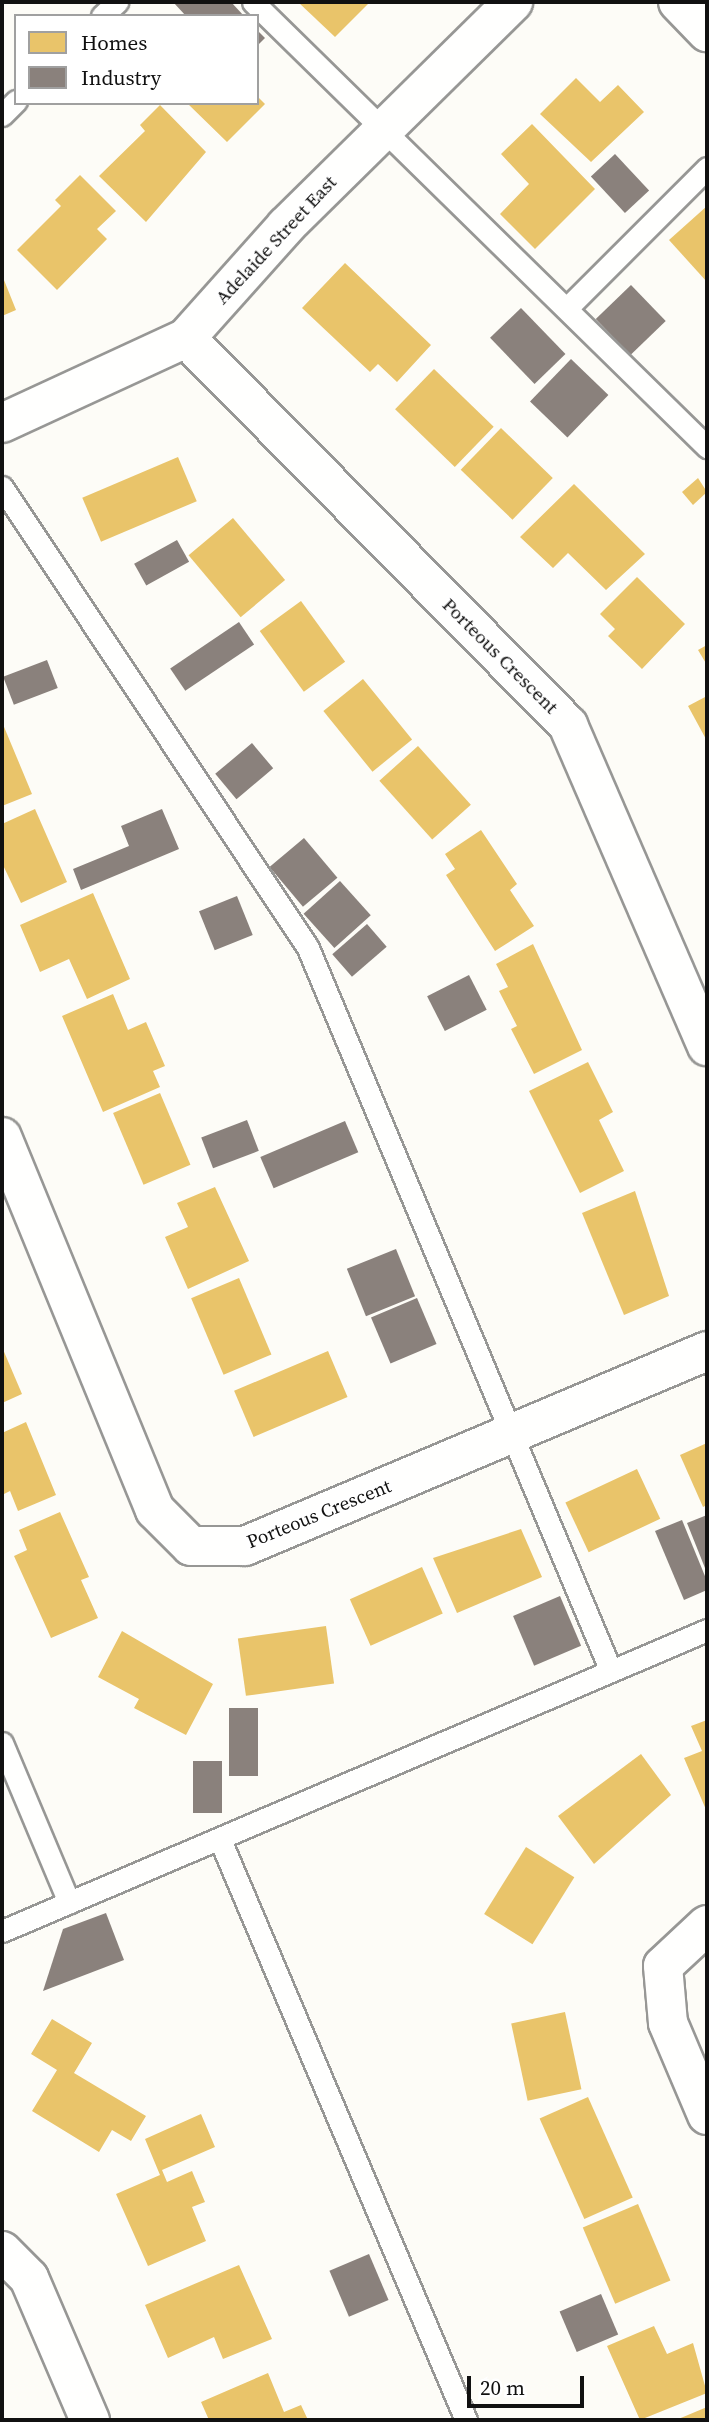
<!DOCTYPE html>
<style>
body{margin:0}
#map{position:relative;width:709px;height:2422px;overflow:hidden;background:#fdfcf7;font-family:"Source Serif 4",serif}
div>[style]{position:absolute}
[style*='--x']{left:calc(var(--x)*1px);top:calc(var(--y)*1px);width:calc(var(--w)*1px);rotate:calc(var(--a)*1deg)}
.homes>*{inset:0;background:#e9c46a;transform-origin:0 0}
.industry>*{inset:0;background:#8a817c;transform-origin:0 0}
.roads{filter:drop-shadow(2px 0 #979795) drop-shadow(-2px 0 #979795) drop-shadow(0 2px #979795) drop-shadow(0 -2px #979795)}
.service>*{height:21px;margin:-10.5px;padding:0 10.5px;transform-origin:10.5px;border-radius:10.5px;background:#fffffe}
.minor>*{height:38px;margin:-19px;padding:0 19px;transform-origin:19px;border-radius:19px;background:#fffffe}
.tertiary>*{height:38px;margin:-19px;padding:0 19px;transform-origin:19px;border-radius:19px;background:#fffffe}
span{translate:-50% -50%;white-space:nowrap;text-align:center;line-height:1.15;-webkit-text-stroke:7px #fff;paint-order:stroke}
.street-label{font-size:19px;color:#111}
.frame{position:absolute;inset:0;border:4px solid #111;pointer-events:none}
.legend{position:absolute;left:14px;top:14px;width:245px;height:91px;box-sizing:border-box;background:#fff;border:2px solid #a0a0a0;margin:0;padding:9px 12px;list-style:none;font-size:21px;color:#111}
.legend li{display:flex;align-items:center;gap:14px;height:35px}
.legend b{width:35px;border:2px solid #a0a0a0}
.scale{position:absolute;left:467px;top:2376px;width:117px;height:32px;box-sizing:border-box;border:4px solid #111;border-top:0;padding-left:9px;font-size:21px;line-height:24px;white-space:nowrap;color:#111;-webkit-text-stroke:5px #fff;paint-order:stroke}
</style>
<div id="map">
<div class="homes">
<i style="clip-path:polygon(298px 2px,370px 2px,335px 37px)"></i>
<i style="clip-path:polygon(576px 78px,600px 102px,618px 85px,644px 112px,591px 162px,540px 114px)"></i>
<i style="clip-path:polygon(257px 96px,265px 104px,227px 142px,187px 103px,257px 103px)"></i>
<i style="clip-path:polygon(160px 105px,206px 152px,146px 222px,99px 176px,145px 131px,140px 125px)"></i>
<i style="clip-path:polygon(532px 124px,595px 189px,535px 249px,500px 214px,529px 184px,501px 154px)"></i>
<i style="clip-path:polygon(80px 175px,116px 211px,97px 229px,107px 239px,57px 290px,17px 250px,61px 206px,55px 200px)"></i>
<i style="clip-path:polygon(707px 206px,707px 282px,669px 240px)"></i>
<i style="clip-path:polygon(345px 263px,431px 345px,397px 382px,378px 364px,370px 372px,302px 308px)"></i>
<i style="clip-path:polygon(2px 275px,16px 310px,2px 316px)"></i>
<i style="left:434px;top:369px;width:83px;height:56px;rotate:44deg"></i>
<i style="left:501px;top:428px;width:72px;height:58px;rotate:44deg"></i>
<i style="left:178px;top:457px;width:48px;height:104px;rotate:67deg"></i>
<i style="clip-path:polygon(698px 478px,707px 492px,693px 505px,682px 492px)"></i>
<i style="clip-path:polygon(574px 484px,645px 554px,606px 590px,568px 553px,553px 568px,520px 537px)"></i>
<i style="left:233px;top:518px;width:81px;height:58px;rotate:50deg"></i>
<i style="clip-path:polygon(637px 577px,685px 624px,642px 669px,608px 636px,615px 629px,600px 614px)"></i>
<i style="left:301px;top:601px;width:75px;height:51px;rotate:54deg"></i>
<i style="clip-path:polygon(707px 645px,707px 665px,698px 650px)"></i>
<i style="left:363px;top:679px;width:78px;height:51px;rotate:51deg"></i>
<i style="clip-path:polygon(707px 696px,707px 741px,688px 706px)"></i>
<i style="clip-path:polygon(2px 722px,32px 794px,2px 806px)"></i>
<i style="left:418px;top:746px;width:79px;height:52px;rotate:48deg"></i>
<i style="clip-path:polygon(35px 809px,67px 882px,21px 903px,2px 863px,2px 824px)"></i>
<i style="clip-path:polygon(481px 830px,517px 884px,510px 890px,534px 926px,495px 951px,446px 875px,455px 869px,445px 854px)"></i>
<i style="clip-path:polygon(93px 893px,130px 979px,87px 999px,69px 959px,40px 972px,20px 925px)"></i>
<i style="clip-path:polygon(533px 944px,582px 1050px,534px 1074px,511px 1029px,517px 1026px,499px 991px,508px 987px,496px 964px)"></i>
<i style="clip-path:polygon(113px 994px,128px 1030px,146px 1022px,165px 1066px,153px 1071px,160px 1087px,103px 1112px,62px 1016px)"></i>
<i style="clip-path:polygon(588px 1062px,613px 1112px,599px 1120px,624px 1171px,580px 1193px,529px 1091px)"></i>
<i style="left:160px;top:1093px;width:78px;height:51px;rotate:67deg"></i>
<i style="clip-path:polygon(215px 1187px,249px 1261px,188px 1289px,165px 1237px,188px 1227px,177px 1203px)"></i>
<i style="clip-path:polygon(635px 1191px,669px 1296px,624px 1315px,582px 1213px)"></i>
<i style="left:239px;top:1278px;width:83px;height:52px;rotate:67deg"></i>
<i style="clip-path:polygon(2px 1347px,22px 1394px,2px 1403px)"></i>
<i style="left:328px;top:1351px;width:50px;height:102px;rotate:67deg"></i>
<i style="clip-path:polygon(26px 1422px,56px 1495px,18px 1511px,10px 1491px,2px 1495px,2px 1433px)"></i>
<i style="clip-path:polygon(707px 1443px,707px 1505px,703px 1507px,680px 1455px)"></i>
<i style="left:637px;top:1469px;width:55px;height:79px;rotate:65deg"></i>
<i style="clip-path:polygon(60px 1512px,89px 1577px,81px 1580px,98px 1618px,51px 1638px,14px 1556px,27px 1550px,19px 1530px)"></i>
<i style="clip-path:polygon(521px 1529px,542px 1577px,457px 1613px,433px 1558px)"></i>
<i style="left:422px;top:1567px;width:51px;height:79px;rotate:66deg"></i>
<i style="left:326px;top:1626px;width:58px;height:89px;rotate:82deg"></i>
<i style="clip-path:polygon(122px 1631px,213px 1684px,186px 1735px,134px 1708px,139px 1699px,98px 1677px)"></i>
<i style="clip-path:polygon(707px 1720px,707px 1812px,684px 1758px,702px 1751px,691px 1726px)"></i>
<i style="clip-path:polygon(641px 1754px,671px 1795px,594px 1864px,558px 1816px)"></i>
<i style="left:526px;top:1847px;width:57px;height:79px;rotate:32deg"></i>
<i style="left:565px;top:2012px;width:79px;height:55px;rotate:78deg"></i>
<i style="clip-path:polygon(52px 2019px,92px 2043px,74px 2073px,146px 2116px,131px 2141px,112px 2130px,99px 2152px,32px 2111px,57px 2070px,31px 2054px)"></i>
<i style="left:588px;top:2097px;width:110px;height:53px;rotate:66deg"></i>
<i style="clip-path:polygon(201px 2114px,215px 2147px,162px 2170px,167px 2182px,192px 2171px,205px 2202px,192px 2207px,206px 2241px,148px 2266px,116px 2194px,160px 2175px,145px 2139px)"></i>
<i style="left:638px;top:2204px;width:83px;height:60px;rotate:67deg"></i>
<i style="clip-path:polygon(239px 2265px,272px 2339px,223px 2359px,214px 2337px,168px 2358px,145px 2305px)"></i>
<i style="clip-path:polygon(654px 2326px,667px 2354px,693px 2343px,707px 2393px,640px 2420px,607px 2346px)"></i>
<i style="clip-path:polygon(268px 2373px,284px 2412px,301px 2405px,308px 2420px,209px 2420px,201px 2402px)"></i>
<i style="clip-path:polygon(707px 2407px,707px 2420px,676px 2420px)"></i>
</div>
<div class="industry">
<i style="clip-path:polygon(173px 2px,231px 2px,244px 16px,186px 16px)"></i>
<i style="clip-path:polygon(257px 30px,265px 38px,257px 46px)"></i>
<i style="left:615px;top:154px;width:50px;height:33px;rotate:47deg"></i>
<i style="left:631px;top:285px;width:50px;height:49px;rotate:46deg"></i>
<i style="left:521px;top:308px;width:64px;height:43px;rotate:46deg"></i>
<i style="left:571px;top:359px;width:52px;height:59px;rotate:44deg"></i>
<i style="left:177px;top:540px;width:25px;height:49px;rotate:61deg"></i>
<i style="left:239px;top:622px;width:27px;height:83px;rotate:56deg"></i>
<i style="left:47px;top:660px;width:30px;height:47px;rotate:69deg"></i>
<i style="left:252px;top:743px;width:33px;height:48px;rotate:50deg"></i>
<i style="clip-path:polygon(162px 809px,179px 849px,81px 890px,73px 869px,129px 846px,121px 826px)"></i>
<i style="left:304px;top:838px;width:52px;height:45px;rotate:50deg"></i>
<i style="left:340px;top:881px;width:46px;height:49px;rotate:48deg"></i>
<i style="left:237px;top:896px;width:42px;height:41px;rotate:68deg"></i>
<i style="left:367px;top:924px;width:30px;height:46px;rotate:49deg"></i>
<i style="left:469px;top:975px;width:39px;height:47px;rotate:63deg"></i>
<i style="left:247px;top:1120px;width:33px;height:49px;rotate:69deg"></i>
<i style="left:345px;top:1121px;width:34px;height:92px;rotate:67deg"></i>
<i style="left:396px;top:1249px;width:51px;height:53px;rotate:68deg"></i>
<i style="left:417px;top:1298px;width:50px;height:50px;rotate:67deg"></i>
<i style="clip-path:polygon(707px 1515px,707px 1573px,687px 1523px)"></i>
<i style="clip-path:polygon(682px 1520px,707px 1581px,707px 1590px,684px 1600px,655px 1531px)"></i>
<i style="left:560px;top:1596px;width:54px;height:51px;rotate:67deg"></i>
<i style="left:229px;top:1708px;width:29px;height:68px"></i>
<i style="left:193px;top:1761px;width:29px;height:52px"></i>
<i style="clip-path:polygon(106px 1913px,124px 1960px,43px 1991px,63px 1929px)"></i>
<i style="left:369px;top:2254px;width:50px;height:43px;rotate:67deg"></i>
<i style="left:601px;top:2294px;width:44px;height:45px;rotate:67deg"></i>
</div>
<div class="roads">
<div class="service">
<i style="--x:253;--y:2;--w:636;--a:44.43"></i>
<i style="--x:102;--y:16;--w:21;--a:-43"></i>
<i style="--x:2;--y:115;--w:20;--a:-45"></i>
<i style="--x:569;--y:306;--w:195;--a:-45"></i>
<i style="--x:2;--y:487;--w:553;--a:56.42"></i>
<i style="--x:308;--y:948;--w:782;--a:67.27"></i>
<i style="--x:2;--y:1743;--w:173;--a:67.2"></i>
<i style="--x:221;--y:1842;--w:628;--a:67.03"></i>
<i style="--x:2;--y:1931;--w:767;--a:-23.12"></i>
</div>
<div class="minor">
<i style="--x:186;--y:338;--w:544;--a:45.37"></i>
<i style="--x:568;--y:725;--w:350;--a:66.6"></i>
<i style="--x:2;--y:423;--w:203;--a:-24.8"></i>
<i style="--x:186;--y:338;--w:150;--a:-48.2"></i>
<i style="--x:286;--y:226;--w:319;--a:-44.6"></i>
<i style="--x:2;--y:1137;--w:403;--a:67.7"></i>
<i style="--x:155;--y:1510;--w:51;--a:45"></i>
<i style="--x:191;--y:1546;--w:54;--a:0"></i>
<i style="--x:245;--y:1546;--w:501;--a:-22.88"></i>
<i style="--x:707;--y:1925;--w:60;--a:137"></i>
<i style="--x:663;--y:1966;--w:57;--a:85"></i>
<i style="--x:668;--y:2023;--w:100;--a:67"></i>
<i style="--x:2;--y:2251;--w:38;--a:45"></i>
<i style="--x:29;--y:2278;--w:155;--a:66.8"></i>
</div>
<div class="tertiary">
<i style="--x:678;--y:2;--w:42;--a:46"></i>
</div>
</div>
<div class="street-label">
<span style="left:276px;top:240px;rotate:-47deg">Adelaide Street East</span>
<span style="left:500px;top:656px;rotate:45deg">Porteous Crescent</span>
<span style="left:319px;top:1514px;rotate:-22deg">Porteous Crescent</span>
</div>
<div class="frame"></div>
<ul class="legend">
<li><b style="height:19px;background:#e9c46a"></b>Homes</li>
<li><b style="height:19px;background:#8a817c"></b>Industry</li>
</ul>
<div class="scale">20 m</div>
</div>
